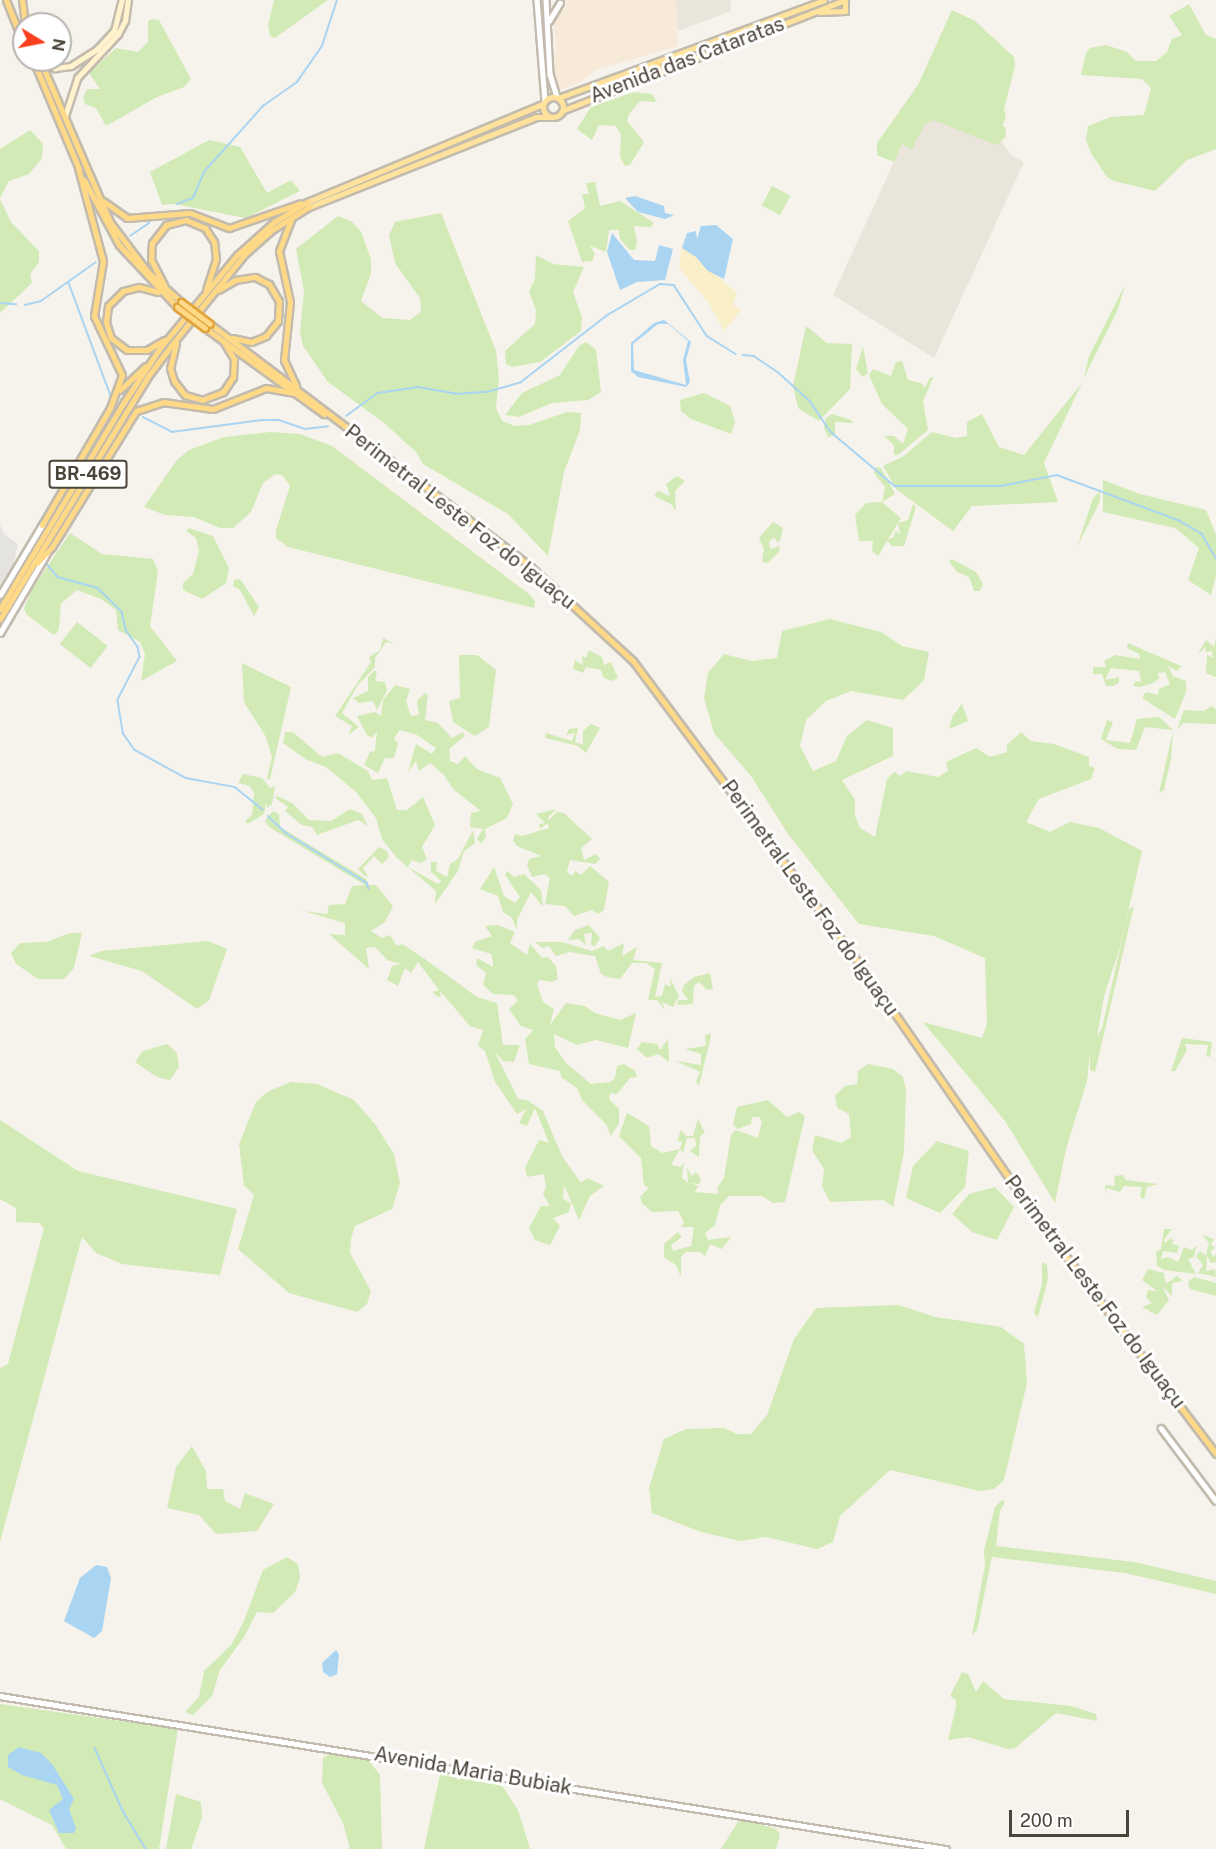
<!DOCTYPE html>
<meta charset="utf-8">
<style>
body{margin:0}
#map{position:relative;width:1216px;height:1849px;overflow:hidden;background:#f6f3ec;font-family:"Public Sans",sans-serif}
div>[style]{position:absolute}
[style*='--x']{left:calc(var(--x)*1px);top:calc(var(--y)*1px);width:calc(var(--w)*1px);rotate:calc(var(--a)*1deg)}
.residential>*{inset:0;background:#eae5da}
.commercial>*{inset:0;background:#f7ead8}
.green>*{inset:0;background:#d2eab5;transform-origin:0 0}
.sand>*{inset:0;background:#f9efc9}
.parking>*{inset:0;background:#e5e3e0}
.water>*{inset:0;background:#a9d4f2}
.stream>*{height:1.5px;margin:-0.75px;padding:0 0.75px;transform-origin:0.75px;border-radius:0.75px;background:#a9d4f2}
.roads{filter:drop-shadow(2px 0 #c2bbae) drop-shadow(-2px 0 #c2bbae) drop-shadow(0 2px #c2bbae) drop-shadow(0 -2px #c2bbae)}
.tertiary>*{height:4.5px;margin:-2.25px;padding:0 2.25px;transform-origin:2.25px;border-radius:2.25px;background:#fff}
.secondary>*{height:4.5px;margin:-2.25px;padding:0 2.25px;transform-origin:2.25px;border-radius:2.25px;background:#fff3cd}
.primary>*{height:5px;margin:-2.5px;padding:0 2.5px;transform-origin:2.5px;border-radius:2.5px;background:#ffe39c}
.primary>.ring{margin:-2.5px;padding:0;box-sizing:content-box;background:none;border:5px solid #ffe39c;border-radius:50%}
.trunk>*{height:5px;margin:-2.5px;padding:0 2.5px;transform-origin:2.5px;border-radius:2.5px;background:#ffd985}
.bridges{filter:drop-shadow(2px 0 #e0a43c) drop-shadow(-2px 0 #e0a43c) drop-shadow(0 2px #e0a43c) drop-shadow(0 -2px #e0a43c)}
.trunk-bridge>*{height:5px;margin:-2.5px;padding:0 2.5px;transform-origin:2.5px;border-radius:2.5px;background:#ffd985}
span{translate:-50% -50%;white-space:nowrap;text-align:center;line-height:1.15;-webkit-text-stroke:6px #fff;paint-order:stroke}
.shield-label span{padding:2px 4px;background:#fff;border:2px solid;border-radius:4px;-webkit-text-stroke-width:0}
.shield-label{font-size:18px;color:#4b4439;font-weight:700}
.street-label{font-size:20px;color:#4b4439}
.north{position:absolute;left:12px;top:12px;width:60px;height:60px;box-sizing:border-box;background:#fff;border:2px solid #b7b4b0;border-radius:50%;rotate:100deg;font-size:16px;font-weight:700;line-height:24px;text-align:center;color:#4b4439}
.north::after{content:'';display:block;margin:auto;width:21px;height:27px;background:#fc3f1d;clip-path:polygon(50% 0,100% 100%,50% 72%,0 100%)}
.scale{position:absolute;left:1009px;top:1810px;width:120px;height:27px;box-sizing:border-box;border:3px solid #4b4439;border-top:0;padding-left:8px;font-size:18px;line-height:21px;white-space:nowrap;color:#4b4439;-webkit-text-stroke:4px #fff;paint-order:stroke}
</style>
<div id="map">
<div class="residential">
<i style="clip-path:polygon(676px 0,730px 0,731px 11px,678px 31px)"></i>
<i style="clip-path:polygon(970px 113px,1006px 128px,1002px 142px,1011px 155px,1024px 162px,934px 358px,833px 295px,916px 114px)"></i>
</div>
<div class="commercial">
<i style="clip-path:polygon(565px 0,676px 0,678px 46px,596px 70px,580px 83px,560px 90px,552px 79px,556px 51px,553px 13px,566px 9px)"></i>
</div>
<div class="green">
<i style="clip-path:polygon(274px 0,328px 0,275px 38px,270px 36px,268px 25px)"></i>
<i style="clip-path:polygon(540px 3px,543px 4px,549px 81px,554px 93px,546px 97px)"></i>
<i style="clip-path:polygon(1189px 4px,1206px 35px,1216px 39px,1216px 149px,1187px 160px,1155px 191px,1114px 181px,1107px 177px,1091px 153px,1086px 140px,1088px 126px,1111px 117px,1144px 115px,1151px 88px,1142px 79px,1081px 75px,1086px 53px,1090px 48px,1106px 45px,1127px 52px,1136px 61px,1156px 61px,1167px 52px,1172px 39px,1182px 35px,1169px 16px)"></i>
<i style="clip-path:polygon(952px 10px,975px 21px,1014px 57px,1015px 66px,1004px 109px,1006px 118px,1002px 126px,1006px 128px,1005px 138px,996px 145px,933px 120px,924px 125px,912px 149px,902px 144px,894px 162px,877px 155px,877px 143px,918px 85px)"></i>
<i style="clip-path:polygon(152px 19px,159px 20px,191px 79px,184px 87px,157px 97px,106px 126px,96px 108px,85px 104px,83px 98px,87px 89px,100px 89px,89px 73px,116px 48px,138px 52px,148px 42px,148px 21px)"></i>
<i style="clip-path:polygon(634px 92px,652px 94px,657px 102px,640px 101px,629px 114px,627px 121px,644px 142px,630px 165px,625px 166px,620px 157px,621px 135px,616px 126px,599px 125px,592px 140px,577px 129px,591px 107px)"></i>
<i style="clip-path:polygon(30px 130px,43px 144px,42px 158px,29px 174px,9px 181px,0 198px,0 149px)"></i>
<i style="clip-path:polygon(209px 140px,240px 147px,267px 193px,291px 180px,300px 191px,246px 218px,173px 204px,162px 205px,150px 172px)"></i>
<i style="clip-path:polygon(595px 182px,600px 206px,620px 201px,654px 223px,651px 227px,634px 226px,637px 242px,635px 250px,630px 250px,620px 239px,619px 230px,609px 230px,606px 252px,590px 246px,595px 254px,592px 261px,582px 262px,568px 221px,585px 208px,582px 194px,589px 194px,586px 183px)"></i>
<i style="left:772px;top:186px;width:21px;height:22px;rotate:28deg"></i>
<i style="clip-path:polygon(0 199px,11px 222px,39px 251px,39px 262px,30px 274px,32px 283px,0 313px)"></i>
<i style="clip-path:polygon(441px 213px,496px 351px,499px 379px,496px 408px,502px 421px,515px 426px,529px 425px,567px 412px,581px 413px,580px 430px,564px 472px,548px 556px,508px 514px,423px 464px,416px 452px,384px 423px,328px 382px,303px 346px,300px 332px,304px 291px,296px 249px,338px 216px,351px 221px,361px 232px,371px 259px,371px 274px,361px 301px,382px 318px,410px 320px,421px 312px,420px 298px,395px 263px,389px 235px,395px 222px)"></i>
<i style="clip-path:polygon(536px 255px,553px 264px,584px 267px,573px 292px,582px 317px,581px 331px,540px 362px,512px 367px,506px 364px,505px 351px,535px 324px,536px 310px,529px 291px,535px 279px)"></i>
<i style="clip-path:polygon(1125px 285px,1118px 309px,1084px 378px,1089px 356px)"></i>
<i style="clip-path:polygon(806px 326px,827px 343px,852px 344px,850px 389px,819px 421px,798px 408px,793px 386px)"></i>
<i style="clip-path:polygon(586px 342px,596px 350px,601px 392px,588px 400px,552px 403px,519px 417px,505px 415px,522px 393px,560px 375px,579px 346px)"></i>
<i style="clip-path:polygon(863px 347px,868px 373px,863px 377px,856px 369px)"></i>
<i style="clip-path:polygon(902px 361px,908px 380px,921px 383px,925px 388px,930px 377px,933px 378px,923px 401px,928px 430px,898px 455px,894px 455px,894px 445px,884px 436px,894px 436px,903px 444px,908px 429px,882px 404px,869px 375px,873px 369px,891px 376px,896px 362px)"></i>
<i style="clip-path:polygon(1082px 383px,1044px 463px,1058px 502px,972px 506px,953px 531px,897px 490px,883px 466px,904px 456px,932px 432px,956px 438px,967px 436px,967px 422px,982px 414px,999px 447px,1024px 455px)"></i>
<i style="clip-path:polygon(704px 393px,730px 406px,735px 422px,731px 434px,691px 419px,681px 411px,680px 400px)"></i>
<i style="clip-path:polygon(832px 414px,851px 420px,853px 423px,835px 422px,835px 435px,828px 437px,824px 428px,826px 418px)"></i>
<i style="clip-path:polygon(270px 432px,300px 434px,332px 446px,529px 594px,535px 601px,534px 608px,288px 547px,276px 538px,276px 530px,290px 486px,282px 475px,275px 474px,263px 483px,251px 512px,233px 528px,220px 528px,194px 517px,165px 515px,144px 507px,177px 460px,189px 450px,224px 437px)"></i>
<i style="clip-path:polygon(876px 467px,881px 468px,895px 494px,882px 502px,901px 518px,878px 556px,872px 551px,873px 541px,859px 541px,855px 515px,866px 503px,882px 502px,885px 487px,874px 473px)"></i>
<i style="clip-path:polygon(677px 476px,685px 481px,675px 491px,676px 511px,671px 504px,654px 496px,658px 491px,670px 496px,666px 484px)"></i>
<i style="clip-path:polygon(1103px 480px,1140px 494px,1206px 510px,1216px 535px,1216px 576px,1211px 595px,1188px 580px,1199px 548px,1175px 528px,1103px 512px)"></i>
<i style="clip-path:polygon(1100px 491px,1100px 501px,1077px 547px,1093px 498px)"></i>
<i style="clip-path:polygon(913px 504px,916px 507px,904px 546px,892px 546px,887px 540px,894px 537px,895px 531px,900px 534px,898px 523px,908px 520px)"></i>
<i style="clip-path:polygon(773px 522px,783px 528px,780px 541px,777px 542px,774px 537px,769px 542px,770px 549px,780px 546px,779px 552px,768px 563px,762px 562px,764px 549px,759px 538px)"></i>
<i style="clip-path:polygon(189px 528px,213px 536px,229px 568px,226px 583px,202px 599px,183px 590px,183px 583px,193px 574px,199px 551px,196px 538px,186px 531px)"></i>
<i style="clip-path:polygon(70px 533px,102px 554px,153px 559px,158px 572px,150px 626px,177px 661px,141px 681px,145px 654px,140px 642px,118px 630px,116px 610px,101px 599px,77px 590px,61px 603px,59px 630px,54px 635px,27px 615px,24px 609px,31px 591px)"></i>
<i style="clip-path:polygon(952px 559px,976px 572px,983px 584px,980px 591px,974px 591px,969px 577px,957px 572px,949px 561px)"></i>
<i style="clip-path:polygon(240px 579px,259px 607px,254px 616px,240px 590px,233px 586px,234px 580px)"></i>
<i style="clip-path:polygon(830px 619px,881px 632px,902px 646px,929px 652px,924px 680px,903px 700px,851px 691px,826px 701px,806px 720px,800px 746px,813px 771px,836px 761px,847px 736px,867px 720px,893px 728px,893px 756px,842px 780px,855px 800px,855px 816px,860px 828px,875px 837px,887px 779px,894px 772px,901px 776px,906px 771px,938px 777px,948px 771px,946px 762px,976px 748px,990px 757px,1007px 752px,1007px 745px,1021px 732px,1031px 741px,1054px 744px,1089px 757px,1089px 766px,1095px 768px,1091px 779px,1039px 799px,1026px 822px,1050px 832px,1070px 822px,1099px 828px,1142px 851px,1120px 947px,1104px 996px,1097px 1037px,1102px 1028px,1129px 909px,1134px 906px,1095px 1072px,1090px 1070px,1090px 1053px,1087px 1081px,1066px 1149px,1055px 1203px,1005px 1121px,923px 1022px,982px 1038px,987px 1024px,985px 958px,934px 936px,859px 924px,788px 834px,751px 776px,714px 733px,704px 698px,708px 673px,724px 654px,751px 661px,777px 658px,782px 631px)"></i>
<i style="left:77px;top:622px;width:39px;height:28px;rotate:38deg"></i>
<i style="clip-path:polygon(383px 638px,395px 644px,386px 642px,375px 658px,375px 667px,357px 686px,342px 713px,359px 727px,348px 735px,352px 726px,335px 716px,371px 662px,369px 657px,380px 650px)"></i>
<i style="clip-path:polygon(1216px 638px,1216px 677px,1215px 677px,1206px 673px,1207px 655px,1213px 658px,1212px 651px,1206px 652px,1205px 647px,1197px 656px,1206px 640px,1214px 647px)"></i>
<i style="clip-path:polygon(1128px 643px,1181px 666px,1177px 671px,1168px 666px,1173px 676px,1186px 681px,1186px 690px,1188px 687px,1175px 719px,1142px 698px,1146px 692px,1158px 695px,1159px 689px,1170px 684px,1165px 672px,1158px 673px,1159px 679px,1153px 683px,1140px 687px,1133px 686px,1136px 681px,1141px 682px,1139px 671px,1111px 668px,1105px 680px,1119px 677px,1119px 683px,1113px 686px,1106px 686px,1102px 674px,1093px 674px,1093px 667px,1106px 667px,1104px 661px,1115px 655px,1140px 659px,1139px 654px,1127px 648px)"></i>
<i style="clip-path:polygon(589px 650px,602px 657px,604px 665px,611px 662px,618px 678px,611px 681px,603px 677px,601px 670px,586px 667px,583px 673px,573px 669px,575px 660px,583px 665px,582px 656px,586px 658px)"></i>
<i style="clip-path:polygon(459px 655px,477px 655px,496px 670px,489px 727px,475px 736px,453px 722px,449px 701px,460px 698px)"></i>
<i style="clip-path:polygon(242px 663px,291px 687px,270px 779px,267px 779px,272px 757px,266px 737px,244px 702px)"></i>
<i style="clip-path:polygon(374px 671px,377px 671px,375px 681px,385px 682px,387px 690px,377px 710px,373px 701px,359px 703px,353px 698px,368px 691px,368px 677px)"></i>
<i style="clip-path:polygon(395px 685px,410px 689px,406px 701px,411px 716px,419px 715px,417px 701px,425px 693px,428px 695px,425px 720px,438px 723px,452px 738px,463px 732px,465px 736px,449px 749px,450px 761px,458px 764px,465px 756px,477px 769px,500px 778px,513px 804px,507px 818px,485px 829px,486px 837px,481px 843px,477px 839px,483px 829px,470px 827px,471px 813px,481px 811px,454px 790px,444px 775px,430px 763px,419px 771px,416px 761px,408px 772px,416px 744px,432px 754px,436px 748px,417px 735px,400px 730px,394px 738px,398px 744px,394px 758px,385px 758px,378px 773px,364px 765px,370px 752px,375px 751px,377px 731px,372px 738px,367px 735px,357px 716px,375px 712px,381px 716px,383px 700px)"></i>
<i style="clip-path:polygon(962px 704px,968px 721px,949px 729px,952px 717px)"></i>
<i style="clip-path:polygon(1212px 706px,1216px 710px,1216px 724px,1183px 723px,1177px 730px,1184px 710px,1204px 711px)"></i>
<i style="clip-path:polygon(1159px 717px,1173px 730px,1145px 727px,1136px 750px,1118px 749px,1101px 739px,1107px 720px,1113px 722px,1106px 740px,1130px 743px,1137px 719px)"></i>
<i style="clip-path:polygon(591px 724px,600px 728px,586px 753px,578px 746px,545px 738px,546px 733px,572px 741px,575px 733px,566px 735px,569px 729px,578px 728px,575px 742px,583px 745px,583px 731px)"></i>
<i style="clip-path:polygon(1173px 731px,1171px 759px,1164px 790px,1159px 793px)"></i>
<i style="clip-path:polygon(285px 732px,293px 732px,322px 757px,338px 753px,368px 771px,372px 780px,387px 778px,397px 810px,407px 810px,423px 797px,435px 825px,422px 847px,427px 859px,420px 863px,412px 860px,408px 867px,438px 884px,441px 881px,431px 872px,431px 862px,437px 862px,436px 871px,447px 877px,450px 864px,458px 859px,473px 830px,475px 843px,464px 851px,458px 871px,435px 904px,436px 891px,397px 858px,382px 839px,376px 818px,356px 792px,326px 767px,307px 760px,283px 743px)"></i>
<i style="clip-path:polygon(243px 774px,262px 778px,270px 788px,275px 786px,272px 804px,267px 808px,266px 803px,264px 814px,248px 824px,245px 821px,252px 815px,254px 793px,250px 786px,238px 783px)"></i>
<i style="clip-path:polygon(277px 796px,292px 803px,309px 820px,331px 821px,350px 809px,362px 814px,368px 826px,358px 820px,317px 835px,312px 827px,302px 825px,285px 811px,288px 807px,275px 798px)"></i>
<i style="clip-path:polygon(557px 809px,549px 816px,548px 821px,557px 812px,564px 813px,592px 839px,581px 848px,584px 860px,596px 854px,600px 859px,595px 864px,570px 860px,567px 872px,572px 876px,575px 871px,581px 875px,590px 866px,609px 882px,604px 910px,598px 914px,592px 910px,574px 916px,565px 906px,545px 904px,550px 878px,545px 874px,532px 877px,527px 865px,529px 859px,541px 856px,517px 846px,513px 841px,515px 834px,522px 836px,549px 828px,548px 823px,540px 829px,539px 824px,545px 823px,536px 814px)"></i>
<i style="clip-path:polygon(273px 811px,279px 814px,280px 827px,366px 879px,369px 885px,376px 885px,393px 906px,385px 922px,371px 931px,382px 938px,390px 935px,397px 946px,402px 944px,422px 957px,477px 997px,497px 1003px,503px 1045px,520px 1045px,514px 1062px,503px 1061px,495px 1052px,518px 1099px,527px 1100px,543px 1111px,562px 1156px,581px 1183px,587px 1178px,604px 1186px,590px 1196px,579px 1220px,564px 1185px,563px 1199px,571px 1203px,569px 1212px,553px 1218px,560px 1226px,550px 1245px,535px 1240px,529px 1228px,541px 1206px,550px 1206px,543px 1194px,546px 1187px,544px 1174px,527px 1177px,525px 1168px,539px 1140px,549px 1143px,535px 1108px,527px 1126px,519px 1123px,526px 1109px,517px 1114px,495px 1082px,485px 1051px,478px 1046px,483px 1030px,470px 1026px,440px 991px,441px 998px,435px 995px,433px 992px,439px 990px,418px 962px,411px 973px,405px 968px,398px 986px,387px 980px,392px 966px,401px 964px,387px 960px,375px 947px,366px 948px,369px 969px,329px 934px,345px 935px,345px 923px,303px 911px,327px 914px,329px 905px,345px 904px,352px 886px,365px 885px,269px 827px,265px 821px)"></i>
<i style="clip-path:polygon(379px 847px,387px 851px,389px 857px,382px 864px,374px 856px,363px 868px,368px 877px,365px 876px,358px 869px)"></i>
<i style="clip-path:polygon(494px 867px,504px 896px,515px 903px,520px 897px,505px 875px,507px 871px,514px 877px,524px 874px,541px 890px,543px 907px,531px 892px,517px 920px,517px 930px,512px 918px,503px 912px,498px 896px,480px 889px)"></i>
<i style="clip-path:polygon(498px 925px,515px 932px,510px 943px,527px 955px,530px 944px,542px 958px,548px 957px,556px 966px,558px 979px,552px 982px,539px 980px,537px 984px,543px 1002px,554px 1009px,550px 1025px,566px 1003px,585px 1006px,595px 1013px,620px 1020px,636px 1013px,628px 1048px,596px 1040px,577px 1045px,554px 1034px,555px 1047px,566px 1063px,591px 1084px,610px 1082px,615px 1078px,617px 1066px,624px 1064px,635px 1071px,637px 1077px,630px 1078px,617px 1094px,610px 1093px,609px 1099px,619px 1109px,619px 1123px,611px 1136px,606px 1124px,582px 1100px,577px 1088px,561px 1077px,560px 1071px,529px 1064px,525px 1039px,533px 1030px,521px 1026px,509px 1009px,518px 1000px,513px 995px,493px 994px,483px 985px,486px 973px,476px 965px,477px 958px,493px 967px,493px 961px,491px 954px,472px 948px,475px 942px,492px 936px,485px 926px)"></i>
<i style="clip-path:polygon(589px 925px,600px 938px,595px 946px,591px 945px,592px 933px,584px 934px,586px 945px,579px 939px,568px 940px,575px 930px)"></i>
<i style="clip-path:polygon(70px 933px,82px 933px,74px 968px,64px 979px,38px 979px,16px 964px,11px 953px,20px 943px,46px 942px)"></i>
<i style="clip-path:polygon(208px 941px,227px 949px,209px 1000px,197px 1009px,142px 971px,89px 956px,101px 951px)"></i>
<i style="clip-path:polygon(535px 942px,562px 942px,592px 951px,604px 946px,608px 951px,624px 943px,622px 956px,637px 947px,633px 960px,662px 963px,655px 997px,662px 996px,665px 984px,671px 987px,670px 978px,679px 996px,673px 1007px,662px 1002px,665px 1010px,657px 1000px,648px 1000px,655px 969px,646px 963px,632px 963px,620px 979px,607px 977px,601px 974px,595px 956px,569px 952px,556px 956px,549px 946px,542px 948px)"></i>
<i style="clip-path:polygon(710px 973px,713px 989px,707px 990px,699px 982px,694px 986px,693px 1004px,677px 1005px,678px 1000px,688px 1000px,682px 991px,684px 985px,694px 977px)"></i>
<i style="clip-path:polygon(710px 1033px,711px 1036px,699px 1086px,696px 1081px,700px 1072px,676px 1061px,701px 1065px,701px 1054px,685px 1049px,706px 1046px,705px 1036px)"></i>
<i style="clip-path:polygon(1182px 1038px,1212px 1042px,1210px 1057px,1206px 1056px,1208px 1045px,1185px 1044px,1187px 1050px,1175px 1071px,1171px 1071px)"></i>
<i style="clip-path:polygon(668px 1039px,669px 1062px,658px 1054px,647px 1058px,637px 1049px,642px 1042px,657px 1044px,660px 1050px)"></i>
<i style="clip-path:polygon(167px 1044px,177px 1053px,179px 1067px,170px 1080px,157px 1077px,135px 1062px,143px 1051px)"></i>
<i style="clip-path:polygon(868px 1064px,893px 1069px,903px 1077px,906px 1090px,904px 1152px,893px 1207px,884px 1200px,830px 1202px,822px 1186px,824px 1169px,812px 1150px,815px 1135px,841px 1143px,851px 1137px,849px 1114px,837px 1108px,835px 1096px,845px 1086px,857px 1084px,858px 1071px)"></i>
<i style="clip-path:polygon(291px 1082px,317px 1084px,354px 1100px,375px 1124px,394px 1154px,400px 1183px,392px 1209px,355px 1226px,351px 1239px,350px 1253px,371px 1291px,367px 1304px,357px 1312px,289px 1293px,238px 1249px,254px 1195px,244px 1185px,239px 1144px,256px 1102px,267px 1092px)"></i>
<i style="clip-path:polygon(768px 1100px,787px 1117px,799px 1112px,805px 1116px,785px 1202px,773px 1203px,762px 1196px,729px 1196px,720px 1205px,715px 1225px,705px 1233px,708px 1240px,731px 1237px,722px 1249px,710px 1244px,705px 1256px,700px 1252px,686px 1252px,681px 1257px,681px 1277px,676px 1265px,664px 1257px,664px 1244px,678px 1232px,682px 1237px,671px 1245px,673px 1251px,691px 1246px,694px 1227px,681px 1227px,684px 1222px,678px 1211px,652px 1212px,642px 1203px,640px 1197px,649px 1188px,644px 1185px,641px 1158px,619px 1136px,627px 1113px,649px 1126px,651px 1146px,662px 1153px,680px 1149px,682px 1142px,677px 1141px,681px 1130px,686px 1136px,693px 1136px,698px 1119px,705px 1133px,700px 1136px,699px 1157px,690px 1151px,696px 1146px,695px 1138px,687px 1138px,683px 1153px,680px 1149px,671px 1165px,681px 1167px,684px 1161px,682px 1178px,688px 1183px,687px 1168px,692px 1176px,696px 1172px,701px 1179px,699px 1184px,690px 1183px,698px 1186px,695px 1192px,719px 1194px,717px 1188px,724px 1178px,731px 1135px,736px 1130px,758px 1138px,762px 1122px,759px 1117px,752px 1117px,751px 1124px,738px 1129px,733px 1125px,737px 1107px)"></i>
<i style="clip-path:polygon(0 1120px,78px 1171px,237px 1209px,220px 1275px,122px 1264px,96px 1253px,82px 1237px,0 1542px,0 1368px,8px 1364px,44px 1228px,39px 1223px,16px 1222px,16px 1208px,0 1199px)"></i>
<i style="clip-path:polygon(937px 1141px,969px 1151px,965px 1187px,940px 1213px,906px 1198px,913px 1166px)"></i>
<i style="clip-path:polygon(1123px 1175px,1126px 1180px,1158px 1184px,1147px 1187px,1144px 1199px,1140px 1197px,1142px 1187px,1124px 1186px,1120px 1192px,1107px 1188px,1106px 1193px,1105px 1185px,1115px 1186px,1114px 1176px)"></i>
<i style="clip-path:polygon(995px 1187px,1014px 1207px,997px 1240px,972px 1232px,952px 1214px,969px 1194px)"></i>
<i style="clip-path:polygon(1164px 1229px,1172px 1229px,1164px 1240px,1165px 1243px,1171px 1238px,1174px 1241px,1171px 1244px,1179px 1245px,1177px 1253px,1163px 1251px,1161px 1259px,1168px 1257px,1178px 1262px,1184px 1247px,1192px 1250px,1197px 1245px,1194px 1257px,1188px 1259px,1196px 1274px,1164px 1270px,1157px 1266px,1156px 1252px,1161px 1249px)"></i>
<i style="clip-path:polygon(1202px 1235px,1214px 1239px,1211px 1244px,1215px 1248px,1210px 1252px,1214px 1257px,1216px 1253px,1216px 1262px,1211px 1263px,1207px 1256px,1206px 1271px,1215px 1269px,1216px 1277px,1198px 1273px,1203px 1265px,1196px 1256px,1200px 1251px,1206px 1256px,1209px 1243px)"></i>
<i style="clip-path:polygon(1042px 1262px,1047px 1265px,1048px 1279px,1038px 1317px,1034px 1313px,1042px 1284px)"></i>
<i style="clip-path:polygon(1148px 1269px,1164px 1273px,1166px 1284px,1177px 1276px,1183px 1281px,1172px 1283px,1172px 1296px,1162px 1286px,1169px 1300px,1157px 1315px,1142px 1307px,1152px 1303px,1146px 1297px,1148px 1290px,1157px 1291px,1142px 1280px)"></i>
<i style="clip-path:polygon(1194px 1277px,1216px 1283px,1216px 1296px,1190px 1289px,1188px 1282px)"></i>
<i style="clip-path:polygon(898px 1305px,936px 1317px,1001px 1327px,1024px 1344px,1027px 1383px,1004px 1480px,994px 1489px,980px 1491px,890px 1470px,840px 1516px,833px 1542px,817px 1549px,766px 1537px,740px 1541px,701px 1532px,652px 1513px,649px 1488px,664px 1439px,686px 1429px,724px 1428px,737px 1434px,751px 1434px,767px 1415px,794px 1339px,816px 1308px)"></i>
<i style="clip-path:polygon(192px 1446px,206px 1471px,207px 1489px,223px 1489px,225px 1501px,240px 1509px,245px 1493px,274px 1504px,257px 1531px,216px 1534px,199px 1515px,167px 1508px,176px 1467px)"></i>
<i style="clip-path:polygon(1002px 1500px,1005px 1502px,1000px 1511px,996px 1546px,1134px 1562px,1216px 1581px,1216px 1594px,1125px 1573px,992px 1557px,977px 1630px,972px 1635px,985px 1565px,984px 1550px,995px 1507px)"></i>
<i style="clip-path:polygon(287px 1557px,298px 1564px,300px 1578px,295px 1592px,273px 1613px,257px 1612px,244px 1637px,220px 1670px,212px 1696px,193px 1715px,185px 1712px,199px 1697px,204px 1671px,231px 1645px,244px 1621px,263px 1570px)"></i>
<i style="clip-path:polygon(962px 1672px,968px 1674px,976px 1692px,983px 1681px,1004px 1699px,1071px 1706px,1096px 1714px,1097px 1721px,1056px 1713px,1015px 1748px,1008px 1749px,968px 1737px,948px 1740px,956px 1707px,956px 1700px,950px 1696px)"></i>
<i style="clip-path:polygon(0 1704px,178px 1729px,159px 1849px,66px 1849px,52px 1825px,0 1799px)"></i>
<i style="clip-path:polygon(349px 1748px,363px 1753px,380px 1775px,382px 1849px,350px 1849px,343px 1823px,322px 1783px,323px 1758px,335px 1749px)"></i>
<i style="clip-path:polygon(441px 1770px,492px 1779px,503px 1787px,518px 1810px,530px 1849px,424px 1849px)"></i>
<i style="clip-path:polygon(176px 1794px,201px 1802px,202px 1817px,191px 1849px,166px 1849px)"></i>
<i style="clip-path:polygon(744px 1820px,776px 1829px,780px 1834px,776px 1849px,721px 1849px,738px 1822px)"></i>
</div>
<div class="sand">
<i style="clip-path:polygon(682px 245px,737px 293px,733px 305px,741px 310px,724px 331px,708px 302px,679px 268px)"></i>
</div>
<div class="parking">
<i style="clip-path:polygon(0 525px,4px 534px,18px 544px,14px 563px,0 585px)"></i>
</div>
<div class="water">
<i style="clip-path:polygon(635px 196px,664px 206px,665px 213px,674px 215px,665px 219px,638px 212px,625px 198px)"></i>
<i style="clip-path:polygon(716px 225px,733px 239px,724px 279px,708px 271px,696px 257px,682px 248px,687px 233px,696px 231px,697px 239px,701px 226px)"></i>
<i style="clip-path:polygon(612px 233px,634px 260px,655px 261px,659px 245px,673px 249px,665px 280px,637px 282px,620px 290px,607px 252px)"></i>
<i style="clip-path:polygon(evenodd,664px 320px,691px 342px,686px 360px,690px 382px,686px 387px,638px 377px,631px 371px,631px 343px,654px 323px,664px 320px,658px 324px,668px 324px,688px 341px,683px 360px,686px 385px,634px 370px,633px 344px,658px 324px)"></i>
<i style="clip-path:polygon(96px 1565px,107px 1567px,111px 1578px,102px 1631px,94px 1638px,64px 1621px,80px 1578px)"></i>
<i style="clip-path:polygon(336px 1650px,339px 1654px,337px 1674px,330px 1677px,323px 1672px,322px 1663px)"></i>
<i style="clip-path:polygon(19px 1747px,41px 1753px,52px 1764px,74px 1799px,69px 1809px,76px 1828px,74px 1833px,59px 1833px,49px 1810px,63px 1799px,57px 1785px,22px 1775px,8px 1767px,8px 1755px)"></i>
</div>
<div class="stream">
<i style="--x:177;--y:204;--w:17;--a:-21"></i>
<i style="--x:193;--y:198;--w:28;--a:-67"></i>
<i style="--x:204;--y:172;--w:89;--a:-48.2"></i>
<i style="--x:263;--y:106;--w:42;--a:-35.2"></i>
<i style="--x:297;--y:82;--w:44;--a:-55.2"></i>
<i style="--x:322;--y:46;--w:48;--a:-71.9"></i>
<i style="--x:130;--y:236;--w:23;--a:-34"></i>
<i style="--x:69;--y:283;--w:121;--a:69.6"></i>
<i style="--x:0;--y:303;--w:16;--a:4"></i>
<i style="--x:25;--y:305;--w:16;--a:-14"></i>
<i style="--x:41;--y:301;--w:67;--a:-35.3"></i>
<i style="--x:743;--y:355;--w:11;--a:5"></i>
<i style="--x:754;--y:356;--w:30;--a:34"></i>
<i style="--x:779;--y:373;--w:42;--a:42.1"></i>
<i style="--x:810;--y:401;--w:37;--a:56"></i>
<i style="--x:831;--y:432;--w:84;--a:40.2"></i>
<i style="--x:895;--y:486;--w:106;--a:0"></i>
<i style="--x:1001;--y:486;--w:57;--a:-11.1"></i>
<i style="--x:1057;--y:475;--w:129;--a:20.4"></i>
<i style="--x:1178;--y:520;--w:28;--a:30"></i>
<i style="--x:1202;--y:534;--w:28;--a:60"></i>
<i style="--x:346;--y:416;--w:39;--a:-36"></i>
<i style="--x:378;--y:393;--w:40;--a:-8.5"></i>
<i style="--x:418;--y:387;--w:39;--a:10"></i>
<i style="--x:456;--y:394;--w:31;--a:-4"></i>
<i style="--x:487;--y:392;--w:35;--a:-16"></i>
<i style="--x:521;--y:382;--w:108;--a:-37.8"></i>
<i style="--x:606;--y:316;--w:63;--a:-30.7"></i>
<i style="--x:660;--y:284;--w:14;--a:4"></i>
<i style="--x:674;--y:285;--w:61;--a:57.1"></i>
<i style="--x:707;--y:336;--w:34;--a:32"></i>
<i style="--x:143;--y:417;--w:33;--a:27"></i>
<i style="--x:172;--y:432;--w:91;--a:-7.6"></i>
<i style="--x:262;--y:420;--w:17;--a:0"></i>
<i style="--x:279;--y:420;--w:28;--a:19"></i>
<i style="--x:305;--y:429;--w:23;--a:-7"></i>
<i style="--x:45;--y:562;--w:20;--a:49"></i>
<i style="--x:58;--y:577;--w:41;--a:15.4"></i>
<i style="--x:98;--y:588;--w:34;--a:45"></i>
<i style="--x:122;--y:612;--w:18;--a:77"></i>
<i style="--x:126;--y:630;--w:21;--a:55"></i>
<i style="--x:138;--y:647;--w:10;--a:79"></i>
<i style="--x:140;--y:657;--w:48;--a:117.1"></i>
<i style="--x:118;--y:700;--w:33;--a:81"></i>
<i style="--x:123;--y:733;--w:21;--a:55"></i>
<i style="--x:135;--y:750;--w:58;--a:28.8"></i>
<i style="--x:186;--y:778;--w:50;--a:10.4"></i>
<i style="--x:235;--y:787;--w:36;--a:39"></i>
<i style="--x:268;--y:816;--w:25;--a:43"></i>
<i style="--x:286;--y:833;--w:95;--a:31.7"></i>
<i style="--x:367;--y:883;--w:6;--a:72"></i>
<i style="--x:95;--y:1748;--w:69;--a:66"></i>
<i style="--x:123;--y:1811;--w:44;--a:58.8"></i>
</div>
<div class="roads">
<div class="tertiary">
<i style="--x:537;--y:0;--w:101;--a:85.5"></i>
<i style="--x:546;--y:0;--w:74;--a:86.9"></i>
<i style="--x:550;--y:74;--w:24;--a:73"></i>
<i style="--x:549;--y:21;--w:21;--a:-59"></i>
<i style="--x:0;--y:595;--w:82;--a:-59"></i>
<i style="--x:0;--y:633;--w:91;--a:-59.5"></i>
<i style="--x:1161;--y:1428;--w:91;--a:53"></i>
<i style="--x:0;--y:1696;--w:958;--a:9.19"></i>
</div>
<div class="secondary">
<i style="--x:41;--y:61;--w:16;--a:27"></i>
<i style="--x:55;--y:68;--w:16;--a:-7"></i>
<i style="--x:71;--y:66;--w:31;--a:-33"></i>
<i style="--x:97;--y:49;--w:25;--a:-47"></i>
<i style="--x:114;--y:31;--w:32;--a:-76"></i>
<i style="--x:65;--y:116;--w:40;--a:-72"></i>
<i style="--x:77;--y:78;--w:60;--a:-47"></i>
<i style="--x:118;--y:34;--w:15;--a:-62"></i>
<i style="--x:125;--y:21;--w:21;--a:-82"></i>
</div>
<div class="primary">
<i style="--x:819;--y:12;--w:26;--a:-2"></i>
<i style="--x:845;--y:11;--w:11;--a:-90"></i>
<i class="ring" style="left:543px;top:97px;width:15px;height:15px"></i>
<i style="--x:558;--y:98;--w:283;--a:-20.2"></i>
<i style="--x:564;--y:110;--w:302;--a:-21.4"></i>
<i style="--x:307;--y:202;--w:256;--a:-22.6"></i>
<i style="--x:309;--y:207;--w:244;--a:-21.6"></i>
<i style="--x:536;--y:117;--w:13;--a:0"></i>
</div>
<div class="trunk">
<i style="--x:6;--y:0;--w:48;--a:68.2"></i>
<i style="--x:22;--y:0;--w:24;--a:83"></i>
<i style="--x:33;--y:60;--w:118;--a:67.1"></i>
<i style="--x:40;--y:60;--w:176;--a:66.6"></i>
<i style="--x:110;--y:222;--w:61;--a:52.9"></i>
<i style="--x:147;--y:271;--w:46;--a:42.4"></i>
<i style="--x:657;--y:63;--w:7;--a:74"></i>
<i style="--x:84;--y:180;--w:74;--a:61.7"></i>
<i style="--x:119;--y:245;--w:85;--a:46.9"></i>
<i style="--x:103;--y:201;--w:29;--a:35"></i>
<i style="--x:127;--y:218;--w:63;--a:-4.5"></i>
<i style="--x:190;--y:213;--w:42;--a:21"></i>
<i style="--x:229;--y:228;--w:76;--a:-19.1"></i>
<i style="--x:292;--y:217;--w:36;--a:111"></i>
<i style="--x:279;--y:251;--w:52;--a:77.8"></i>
<i style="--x:290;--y:302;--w:58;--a:95.9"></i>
<i style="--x:284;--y:360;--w:29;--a:65"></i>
<i style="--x:164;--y:285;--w:28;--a:-117"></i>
<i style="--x:151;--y:260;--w:17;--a:-87"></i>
<i style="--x:152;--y:243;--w:23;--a:-52"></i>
<i style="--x:166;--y:225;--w:21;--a:-14"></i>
<i style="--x:186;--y:220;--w:21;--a:23"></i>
<i style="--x:205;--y:228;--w:17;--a:57"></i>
<i style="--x:214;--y:242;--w:17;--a:83"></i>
<i style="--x:216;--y:259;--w:32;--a:108"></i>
<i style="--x:218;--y:290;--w:20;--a:-30"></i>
<i style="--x:235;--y:280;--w:20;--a:-9"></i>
<i style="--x:255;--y:277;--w:16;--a:27"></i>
<i style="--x:269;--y:284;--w:20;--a:60"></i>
<i style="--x:279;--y:301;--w:20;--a:93"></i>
<i style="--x:278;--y:321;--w:19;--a:129"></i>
<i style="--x:266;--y:336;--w:16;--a:158"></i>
<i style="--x:251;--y:342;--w:19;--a:-168"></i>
<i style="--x:158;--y:292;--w:20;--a:-165"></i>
<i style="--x:139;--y:287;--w:16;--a:166"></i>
<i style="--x:123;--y:291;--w:21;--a:135"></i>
<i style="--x:108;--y:306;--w:16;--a:97"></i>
<i style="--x:106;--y:322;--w:17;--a:73"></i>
<i style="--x:111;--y:338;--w:20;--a:37"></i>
<i style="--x:127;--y:350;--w:20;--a:0"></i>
<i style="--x:147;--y:350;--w:20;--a:-30"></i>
<i style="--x:210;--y:324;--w:403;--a:37.1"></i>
<i style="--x:531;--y:567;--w:139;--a:42.7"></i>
<i style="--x:633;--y:661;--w:384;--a:53.2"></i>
<i style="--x:863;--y:968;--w:295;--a:55.2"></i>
<i style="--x:1031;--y:1210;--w:306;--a:52.8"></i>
<i style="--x:205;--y:328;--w:147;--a:35.9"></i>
<i style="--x:176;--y:343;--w:26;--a:103"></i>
<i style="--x:170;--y:368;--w:14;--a:73"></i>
<i style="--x:174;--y:381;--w:18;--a:52"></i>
<i style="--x:185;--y:395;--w:18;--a:16"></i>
<i style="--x:202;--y:400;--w:22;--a:-21"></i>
<i style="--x:223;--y:392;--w:18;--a:-56"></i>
<i style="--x:233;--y:377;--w:18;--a:-87"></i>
<i style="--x:234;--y:359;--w:21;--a:-121"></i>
<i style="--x:120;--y:390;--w:35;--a:-43"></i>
<i style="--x:42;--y:525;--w:135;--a:-59.8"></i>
<i style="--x:110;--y:408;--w:35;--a:-70"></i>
<i style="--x:122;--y:375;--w:65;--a:-115.4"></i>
<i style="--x:94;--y:316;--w:56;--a:-80.7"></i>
<i style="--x:103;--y:261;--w:96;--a:-105"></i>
<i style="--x:37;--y:563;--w:22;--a:-47"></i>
<i style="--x:52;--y:547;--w:160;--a:-58.3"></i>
<i style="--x:136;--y:411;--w:28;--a:-18"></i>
<i style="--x:163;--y:402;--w:50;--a:8"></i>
<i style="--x:213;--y:409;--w:57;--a:-21.6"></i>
<i style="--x:266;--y:388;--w:29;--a:10"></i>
<i style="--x:0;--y:609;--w:241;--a:-59.1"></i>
<i style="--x:124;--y:402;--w:65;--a:-56.3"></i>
<i style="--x:160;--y:348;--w:121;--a:-50.4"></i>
<i style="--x:237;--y:255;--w:50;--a:-41.7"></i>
<i style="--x:274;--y:222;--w:39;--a:-31"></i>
<i style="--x:0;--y:619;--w:286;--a:-58.6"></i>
<i style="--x:149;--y:375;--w:41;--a:-52.9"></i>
<i style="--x:174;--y:342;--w:112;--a:-51.2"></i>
<i style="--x:244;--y:255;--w:38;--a:-42"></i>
<i style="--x:272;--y:230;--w:44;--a:-31.9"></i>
</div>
</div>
<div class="bridges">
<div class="trunk-bridge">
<i style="--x:181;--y:302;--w:36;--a:37"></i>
<i style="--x:177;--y:307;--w:35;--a:37"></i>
</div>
</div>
<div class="shield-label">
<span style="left:88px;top:474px">BR-469</span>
</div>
<div class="street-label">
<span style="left:687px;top:60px;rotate:-21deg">Avenida das Cataratas</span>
<span style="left:460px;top:517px;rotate:38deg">Perimetral Leste Foz do Iguaçu</span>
<span style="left:810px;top:898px;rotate:54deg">Perimetral Leste Foz do Iguaçu</span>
<span style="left:1095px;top:1292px;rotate:53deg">Perimetral Leste Foz do Iguaçu</span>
<span style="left:473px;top:1771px;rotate:10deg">Avenida Maria Bubiak</span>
</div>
<div class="north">N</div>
<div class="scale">200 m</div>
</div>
